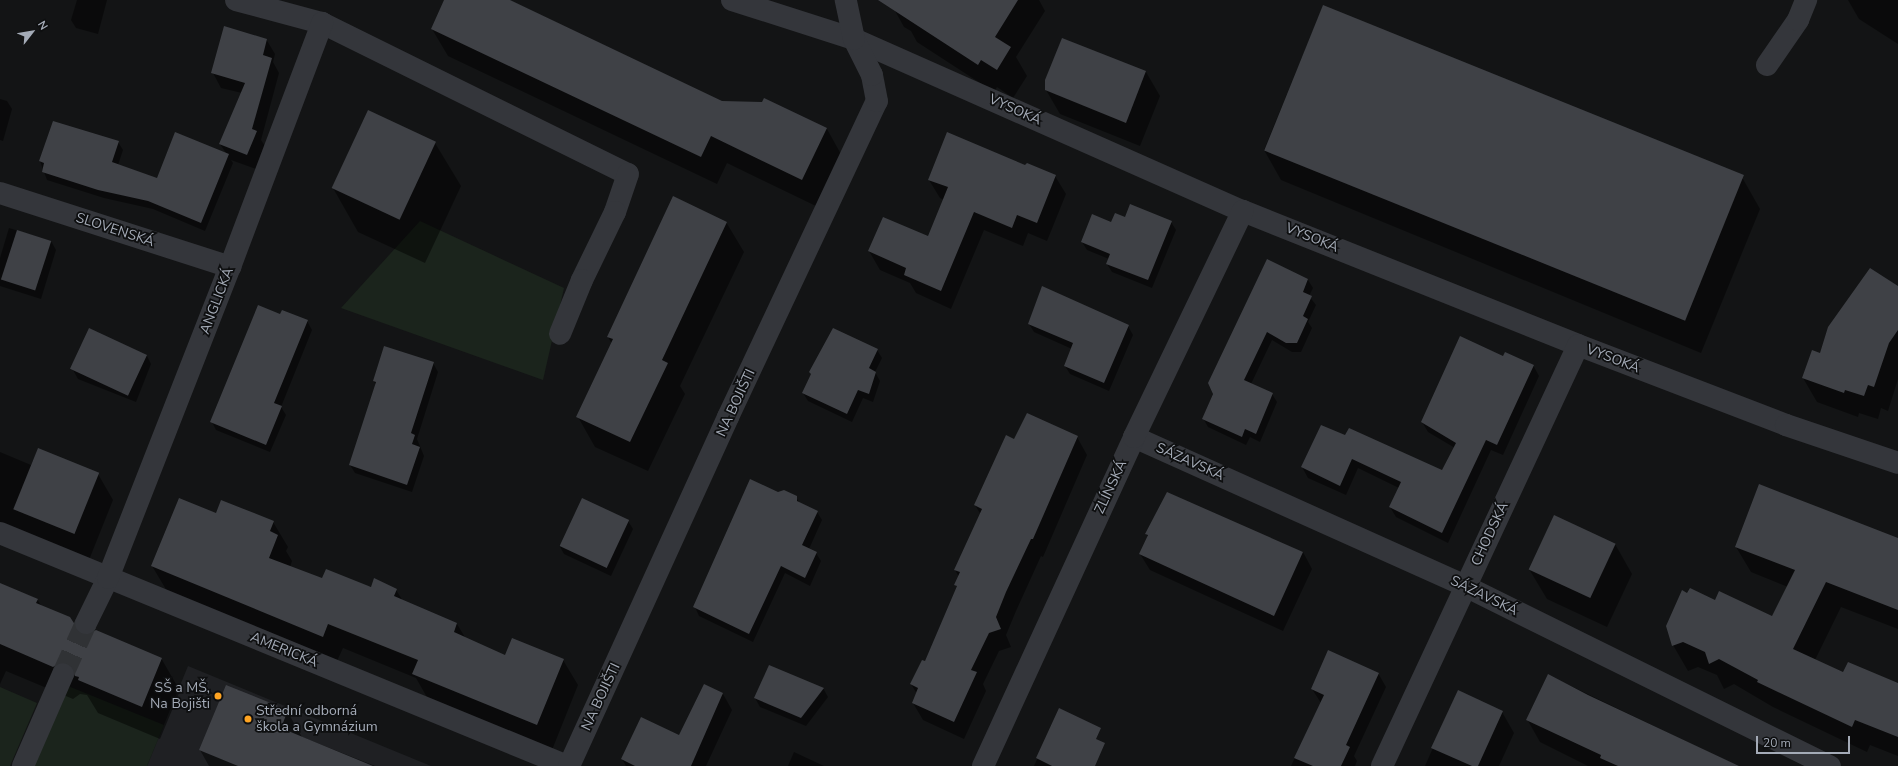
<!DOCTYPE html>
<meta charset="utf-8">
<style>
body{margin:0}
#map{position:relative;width:1898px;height:766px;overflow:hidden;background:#131415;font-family:"Nunito Sans",sans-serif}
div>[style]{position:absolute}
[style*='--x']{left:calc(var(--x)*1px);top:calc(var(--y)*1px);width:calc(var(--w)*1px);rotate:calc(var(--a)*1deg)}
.built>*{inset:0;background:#1f2023}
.green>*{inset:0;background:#1b241c}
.shadow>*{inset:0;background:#0007}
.building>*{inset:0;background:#3f4146;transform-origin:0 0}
.minor-tunnel>*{height:22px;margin-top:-11px;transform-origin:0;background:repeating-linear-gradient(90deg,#303235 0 22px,transparent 0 33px)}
.minor>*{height:22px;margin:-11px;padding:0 11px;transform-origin:11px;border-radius:11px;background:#34363b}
.dots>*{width:11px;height:11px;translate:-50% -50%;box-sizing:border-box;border:2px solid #0e0f10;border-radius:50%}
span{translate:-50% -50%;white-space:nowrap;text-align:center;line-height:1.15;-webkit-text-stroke:3.5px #0e0f10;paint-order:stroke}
.street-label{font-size:14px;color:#a4abb7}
.poi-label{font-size:14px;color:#a4abb7}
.right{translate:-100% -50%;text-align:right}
.left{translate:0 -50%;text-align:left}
.north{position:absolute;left:12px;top:12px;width:40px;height:40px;-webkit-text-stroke:3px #0e0f10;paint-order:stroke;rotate:59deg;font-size:11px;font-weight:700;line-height:16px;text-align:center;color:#a4abb7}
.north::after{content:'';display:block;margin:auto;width:14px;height:18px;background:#a4abb7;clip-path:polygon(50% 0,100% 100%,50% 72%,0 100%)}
.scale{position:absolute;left:1756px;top:736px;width:94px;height:18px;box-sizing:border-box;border:2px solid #a4abb7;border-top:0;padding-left:5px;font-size:12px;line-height:14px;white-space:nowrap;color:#a4abb7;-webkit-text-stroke:3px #0e0f10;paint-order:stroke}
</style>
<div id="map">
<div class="built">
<i style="clip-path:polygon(188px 666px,431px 766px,147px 766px)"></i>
</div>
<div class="green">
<i style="clip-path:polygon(420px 221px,564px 288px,543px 380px,341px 308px)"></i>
<i style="clip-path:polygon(68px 686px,164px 725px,147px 766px,33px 766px)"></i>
<i style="clip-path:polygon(0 687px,37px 703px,10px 766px,0 766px)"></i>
</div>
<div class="shadow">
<i style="clip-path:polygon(77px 0,107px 0,98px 34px,76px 28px,71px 20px)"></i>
<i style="clip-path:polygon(446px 0,509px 0,722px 102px,827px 129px,842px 156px,818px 207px,727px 163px,717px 184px,448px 56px,432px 29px)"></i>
<i style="clip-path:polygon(889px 0,1039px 0,1045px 11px,1016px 57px,1027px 76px,1013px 98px,997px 87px,994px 92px,917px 42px,911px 31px,904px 27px)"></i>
<i style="clip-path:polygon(1848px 0,1898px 0,1898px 44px,1859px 19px)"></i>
<i style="clip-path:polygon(1323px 6px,1743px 179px,1760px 209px,1701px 353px,1281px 180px,1264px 150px)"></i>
<i style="clip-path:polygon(266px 39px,275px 54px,273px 62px,279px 73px,261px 140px,265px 146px,256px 169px,231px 160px,233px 163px,205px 231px,153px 209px,104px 198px,47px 180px,40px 161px,118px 142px,123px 150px,118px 165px,158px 179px,226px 153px,220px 144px,242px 93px,221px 88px,213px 73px)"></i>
<i style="clip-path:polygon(1062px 39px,1146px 72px,1160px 96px,1140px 146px,1060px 114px,1046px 90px)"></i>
<i style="clip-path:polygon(0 99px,7px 101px,12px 109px,3px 141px,0 140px)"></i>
<i style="clip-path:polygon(435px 143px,461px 186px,425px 263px,358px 232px,333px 188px)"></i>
<i style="clip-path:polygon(1026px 167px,1055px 176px,1066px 194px,1047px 241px,1028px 233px,1023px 246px,984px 230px,951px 309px,916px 293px,910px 283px,880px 270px,869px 251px,929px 237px,944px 200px,940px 198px,929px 180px)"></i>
<i style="clip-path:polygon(726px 222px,744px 252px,680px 386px,685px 394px,648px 471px,595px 447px,578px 417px,612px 344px,608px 337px)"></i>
<i style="clip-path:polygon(1171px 222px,1176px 230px,1152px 288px,1112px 272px,1107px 264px,1109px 259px,1087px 250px,1082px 242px,1112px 223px)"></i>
<i style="clip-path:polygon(9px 228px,51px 241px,56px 250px,41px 299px,0 286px,0 258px)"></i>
<i style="clip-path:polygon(1267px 261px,1308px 280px,1313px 288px,1309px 296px,1316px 305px,1308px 322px,1312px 328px,1301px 352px,1292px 352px,1272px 340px,1251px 384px,1272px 394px,1277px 402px,1260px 442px,1250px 437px,1246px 445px,1208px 427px,1203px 418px)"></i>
<i style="clip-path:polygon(1898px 287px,1898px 379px,1888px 411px,1881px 408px,1878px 419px,1859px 413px,1858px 417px,1817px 402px,1803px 378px,1820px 354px)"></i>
<i style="clip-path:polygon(281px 315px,307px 321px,312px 330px,281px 407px,286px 415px,270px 452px,216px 430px,212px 422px)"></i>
<i style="clip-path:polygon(1029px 324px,1128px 326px,1133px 335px,1109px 391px,1070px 374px,1065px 366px,1072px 349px,1034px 332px)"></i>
<i style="clip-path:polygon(89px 330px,147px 356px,151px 364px,136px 402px,78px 379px,73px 370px)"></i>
<i style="clip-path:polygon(877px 350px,882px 358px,875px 372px,880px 381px,873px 402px,863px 398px,852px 422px,808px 401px,803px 393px)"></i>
<i style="clip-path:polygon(433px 363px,438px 372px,417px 439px,424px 456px,412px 492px,355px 473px,350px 465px,376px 386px,374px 381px)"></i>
<i style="clip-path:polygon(1533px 365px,1539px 376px,1503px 455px,1491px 450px,1448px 543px,1396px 517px,1390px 507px,1399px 488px,1358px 468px,1346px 495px,1308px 478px,1302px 467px,1345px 436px,1443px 471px,1455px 448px,1428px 432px,1422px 422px)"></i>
<i style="clip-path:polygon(1077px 437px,1087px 455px,1043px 557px,1041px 556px,1016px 611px,1006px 635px,1011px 647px,999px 651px,983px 684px,986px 691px,964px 739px,923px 720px,913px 703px,917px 694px,911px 684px,925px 662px,958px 588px,956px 585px,959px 577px,955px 570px,981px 515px,975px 505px,1015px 441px)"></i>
<i style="clip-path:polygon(38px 449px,98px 474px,113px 500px,89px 560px,0 523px,0 452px,31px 465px)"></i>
<i style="clip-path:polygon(778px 493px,796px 497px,800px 504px,817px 512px,822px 520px,809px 549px,816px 553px,821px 561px,810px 586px,785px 573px,753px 642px,699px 616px,695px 607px)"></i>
<i style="clip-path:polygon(217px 514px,273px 522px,288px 547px,286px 551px,292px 561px,290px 567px,323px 580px,396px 590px,403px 601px,457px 624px,466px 639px,506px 656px,563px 660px,578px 685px,552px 750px,428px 699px,416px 678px,343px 648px,337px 661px,167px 591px,152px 566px)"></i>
<i style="clip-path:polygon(628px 521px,633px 529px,611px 576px,564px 554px,559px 545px)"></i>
<i style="clip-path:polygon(1146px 534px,1303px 552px,1312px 569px,1283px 631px,1150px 570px,1140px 554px,1148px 537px)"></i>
<i style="clip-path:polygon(1898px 539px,1898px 629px,1841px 607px,1815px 660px,1844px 674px,1897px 684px,1898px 682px,1898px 756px,1870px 745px,1867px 752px,1773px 707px,1734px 684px,1724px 689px,1717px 675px,1698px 667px,1688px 671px,1673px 645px,1688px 594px,1772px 617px,1788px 587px,1751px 572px,1736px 547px)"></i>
<i style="clip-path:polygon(1615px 544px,1632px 574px,1607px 627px,1547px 599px,1529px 569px)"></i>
<i style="clip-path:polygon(0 584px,37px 599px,42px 607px,80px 635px,161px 658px,180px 691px,160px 739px,98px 713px,87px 695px,80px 694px,73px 699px,6px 671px,0 684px)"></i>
<i style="clip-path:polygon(1378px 673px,1386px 687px,1354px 756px,1357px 761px,1355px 766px,1291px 766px,1321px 703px,1312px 689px)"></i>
<i style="clip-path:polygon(1548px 675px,1737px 766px,1588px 766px,1540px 742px,1527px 719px)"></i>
<i style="clip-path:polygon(823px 688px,828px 697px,806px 726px,760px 707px,755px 698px)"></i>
<i style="clip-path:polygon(1458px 691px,1502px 712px,1514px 733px,1499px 766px,1425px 766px)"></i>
<i style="clip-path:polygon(723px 694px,732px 710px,706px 766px,626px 766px,622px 759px,679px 736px)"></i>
<i style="clip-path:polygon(287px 711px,302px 737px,375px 766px,209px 766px,200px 750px)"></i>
<i style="clip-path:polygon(794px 752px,824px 766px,788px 766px)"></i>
<i style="clip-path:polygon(1039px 755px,1061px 766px,1034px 766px)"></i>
</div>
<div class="building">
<i style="clip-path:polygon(444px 0,510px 0,722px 101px,762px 102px,764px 98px,827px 128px,802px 180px,711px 136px,701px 157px,431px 29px)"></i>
<i style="clip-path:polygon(878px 0,1018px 0,995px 37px,1011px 47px,997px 70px,981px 60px,978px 65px)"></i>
<i style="left:1323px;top:5px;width:454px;height:157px;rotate:22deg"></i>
<i style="clip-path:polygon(224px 26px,267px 39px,263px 55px,272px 58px,252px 129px,257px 131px,247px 155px,219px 144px,245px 83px,211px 73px)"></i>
<i style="clip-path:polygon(1062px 38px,1146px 71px,1126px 123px,1045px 90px,1045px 80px)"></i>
<i style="left:368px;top:110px;width:75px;height:86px;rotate:25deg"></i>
<i style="clip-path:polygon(53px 121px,119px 141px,112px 162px,157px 178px,175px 132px,229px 154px,201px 223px,148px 201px,98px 190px,42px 172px,44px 163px,39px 161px)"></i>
<i style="clip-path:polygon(947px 132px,1025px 165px,1027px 163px,1056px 175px,1037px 223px,1017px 215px,1012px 228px,974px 212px,941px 291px,904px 275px,906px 268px,868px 251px,883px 217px,928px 236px,948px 187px,928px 180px)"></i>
<i style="clip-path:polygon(673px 196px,727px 222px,662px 360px,668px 363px,630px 442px,576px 417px,613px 339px,607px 337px)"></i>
<i style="clip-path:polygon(1130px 204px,1172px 221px,1148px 280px,1106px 264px,1110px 254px,1081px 242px,1092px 214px,1111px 222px,1115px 213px,1125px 217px)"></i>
<i style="left:17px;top:230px;width:36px;height:52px;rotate:18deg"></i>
<i style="clip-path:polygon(1267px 259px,1308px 279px,1303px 292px,1312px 296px,1303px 316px,1308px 319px,1297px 343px,1286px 343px,1267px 332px,1244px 380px,1273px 393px,1256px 434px,1245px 429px,1242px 437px,1202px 419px,1213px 394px,1208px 383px)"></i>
<i style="clip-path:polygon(1870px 268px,1898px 286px,1898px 330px,1889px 343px,1874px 387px,1868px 385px,1864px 396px,1845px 390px,1844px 393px,1802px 378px,1812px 350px,1820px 353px,1828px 327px)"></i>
<i style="clip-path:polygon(1042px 286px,1129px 325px,1104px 383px,1064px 366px,1073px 343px,1028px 324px)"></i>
<i style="clip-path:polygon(258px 305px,280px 314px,282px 310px,308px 320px,274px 403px,282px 406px,266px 445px,210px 422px)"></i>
<i style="left:89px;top:328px;width:64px;height:45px;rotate:25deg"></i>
<i style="clip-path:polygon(833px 328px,878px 349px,869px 368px,876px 372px,869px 394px,858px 390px,847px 414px,802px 393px,811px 374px,809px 372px)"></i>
<i style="clip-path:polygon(1460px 336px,1503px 356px,1505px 352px,1534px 365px,1497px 445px,1486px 440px,1442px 533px,1389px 507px,1401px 482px,1352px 459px,1340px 486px,1301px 467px,1321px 425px,1345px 435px,1349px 428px,1442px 470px,1456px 443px,1421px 422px)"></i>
<i style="clip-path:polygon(384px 346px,434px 362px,411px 433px,415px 435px,412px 444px,420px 447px,407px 485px,349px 465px,376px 382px,373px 381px)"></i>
<i style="clip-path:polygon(1027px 413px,1078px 436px,1033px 539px,1031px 539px,1006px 592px,996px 617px,1001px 629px,989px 633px,971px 670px,977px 672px,954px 722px,912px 703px,918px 688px,910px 684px,922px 660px,925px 661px,957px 586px,954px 585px,960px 572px,954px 570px,982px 509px,974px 505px,1006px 435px,1014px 439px)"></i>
<i style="left:38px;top:448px;width:66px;height:66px;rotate:22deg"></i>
<i style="clip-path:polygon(750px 479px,778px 492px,784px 490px,797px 496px,797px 501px,818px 511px,802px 545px,817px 552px,805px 578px,781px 566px,749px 634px,693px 607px)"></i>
<i style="clip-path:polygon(1759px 484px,1898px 538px,1898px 610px,1826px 582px,1793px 649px,1843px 672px,1848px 662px,1898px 683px,1898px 737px,1855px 720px,1852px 727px,1757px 682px,1758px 680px,1719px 659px,1709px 664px,1705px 652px,1683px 642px,1672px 646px,1666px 626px,1682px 590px,1687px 593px,1690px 588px,1715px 600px,1719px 591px,1772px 616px,1795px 570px,1735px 547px)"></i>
<i style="clip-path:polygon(1167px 492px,1303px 552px,1274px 616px,1139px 554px,1148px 535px,1145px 534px)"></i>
<i style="clip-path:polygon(179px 498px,216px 513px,221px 500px,274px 521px,270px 531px,278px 535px,269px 558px,322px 578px,326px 569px,371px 587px,374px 578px,397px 589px,394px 596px,457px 623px,454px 632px,505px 655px,512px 638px,564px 659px,537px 725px,412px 674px,418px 660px,328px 624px,323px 637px,151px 566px)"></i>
<i style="left:582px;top:498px;width:52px;height:53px;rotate:25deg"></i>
<i style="left:1554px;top:515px;width:68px;height:60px;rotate:25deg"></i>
<i style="clip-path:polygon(0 583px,38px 599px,36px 603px,70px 617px,81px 634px,87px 635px,96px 630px,162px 658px,142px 707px,78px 680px,79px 677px,75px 676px,73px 667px,68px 663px,61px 662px,53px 667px,0 644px)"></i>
<i style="clip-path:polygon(1328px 650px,1379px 673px,1346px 745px,1350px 747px,1341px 766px,1313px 766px,1294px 758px,1324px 695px,1311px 689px)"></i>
<i style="clip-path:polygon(769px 665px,824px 688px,801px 718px,754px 698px)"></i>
<i style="clip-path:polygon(1548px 674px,1588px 695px,1739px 766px,1618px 766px,1600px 758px,1601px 755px,1526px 720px)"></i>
<i style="clip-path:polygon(704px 684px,723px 693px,691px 766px,635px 766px,621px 759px,641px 717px,679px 735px)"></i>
<i style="clip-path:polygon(226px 685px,288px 710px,281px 728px,373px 766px,238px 766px,199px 750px)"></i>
<i style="clip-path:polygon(1458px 690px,1503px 711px,1478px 766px,1472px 766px,1431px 748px)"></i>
<i style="clip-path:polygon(1059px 708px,1101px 728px,1096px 739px,1105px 743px,1095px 766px,1052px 766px,1036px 758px)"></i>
</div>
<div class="minor-tunnel">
<i style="--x:63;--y:674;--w:56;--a:-65.7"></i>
</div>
<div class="minor">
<i style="--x:236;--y:0;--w:89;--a:15"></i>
<i style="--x:322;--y:23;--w:341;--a:26.3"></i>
<i style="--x:628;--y:174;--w:40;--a:108.9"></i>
<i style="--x:615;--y:212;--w:76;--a:115.9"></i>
<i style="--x:582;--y:280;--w:58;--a:112.2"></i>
<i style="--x:732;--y:0;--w:128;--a:17.7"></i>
<i style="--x:854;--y:39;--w:425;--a:23.9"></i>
<i style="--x:1243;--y:211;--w:361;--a:21.8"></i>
<i style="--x:1578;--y:345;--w:223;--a:21"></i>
<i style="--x:1786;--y:425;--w:118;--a:18.7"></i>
<i style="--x:1767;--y:65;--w:55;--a:-55.4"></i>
<i style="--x:1798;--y:20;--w:22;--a:-68"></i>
<i style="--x:0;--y:193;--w:242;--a:17.8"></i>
<i style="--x:1134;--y:437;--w:363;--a:24.2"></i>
<i style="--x:1465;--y:586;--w:407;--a:26.3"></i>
<i style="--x:0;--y:533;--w:613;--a:22.34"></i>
<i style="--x:86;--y:623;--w:50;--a:-63.9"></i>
<i style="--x:108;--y:578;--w:334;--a:-68.6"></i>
<i style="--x:230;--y:267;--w:261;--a:-69.3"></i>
<i style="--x:23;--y:766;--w:100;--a:-66.5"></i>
<i style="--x:569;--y:766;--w:384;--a:-65.5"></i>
<i style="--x:728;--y:417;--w:349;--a:-64.8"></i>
<i style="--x:877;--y:101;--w:26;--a:-101"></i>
<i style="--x:872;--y:75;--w:40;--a:-116.6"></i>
<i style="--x:854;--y:39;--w:40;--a:-102"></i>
<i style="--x:983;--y:766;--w:362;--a:-65.3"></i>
<i style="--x:1134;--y:437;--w:251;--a:-64.3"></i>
<i style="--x:1382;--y:766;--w:464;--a:-65"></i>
</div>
<div class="dots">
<i style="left:218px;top:696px;background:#ffa422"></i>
<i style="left:248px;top:719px;background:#ffa422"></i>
</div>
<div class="street-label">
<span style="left:1015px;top:110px;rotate:24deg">VYSOKÁ</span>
<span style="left:115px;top:230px;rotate:18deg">SLOVENSKÁ</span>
<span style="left:1312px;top:238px;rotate:22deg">VYSOKÁ</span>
<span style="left:217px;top:301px;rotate:-69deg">ANGLICKÁ</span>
<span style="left:1613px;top:359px;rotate:21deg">VYSOKÁ</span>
<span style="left:736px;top:403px;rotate:-65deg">NA BOJIŠTI</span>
<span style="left:1190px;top:462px;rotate:24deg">SÁZAVSKÁ</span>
<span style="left:1111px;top:487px;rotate:-65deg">ZLÍNSKÁ</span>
<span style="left:1490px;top:534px;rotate:-65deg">CHODSKÁ</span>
<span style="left:1484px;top:596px;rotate:26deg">SÁZAVSKÁ</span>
<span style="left:284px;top:650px;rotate:22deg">AMERICKÁ</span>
<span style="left:601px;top:697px;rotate:-65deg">NA BOJIŠTI</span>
</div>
<div class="poi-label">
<span class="right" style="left:210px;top:696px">SŠ a MŠ,<br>Na Bojišti</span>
<span class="left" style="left:256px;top:719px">Střední odborná<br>škola a Gymnázium</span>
</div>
<div class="north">N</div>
<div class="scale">20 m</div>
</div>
